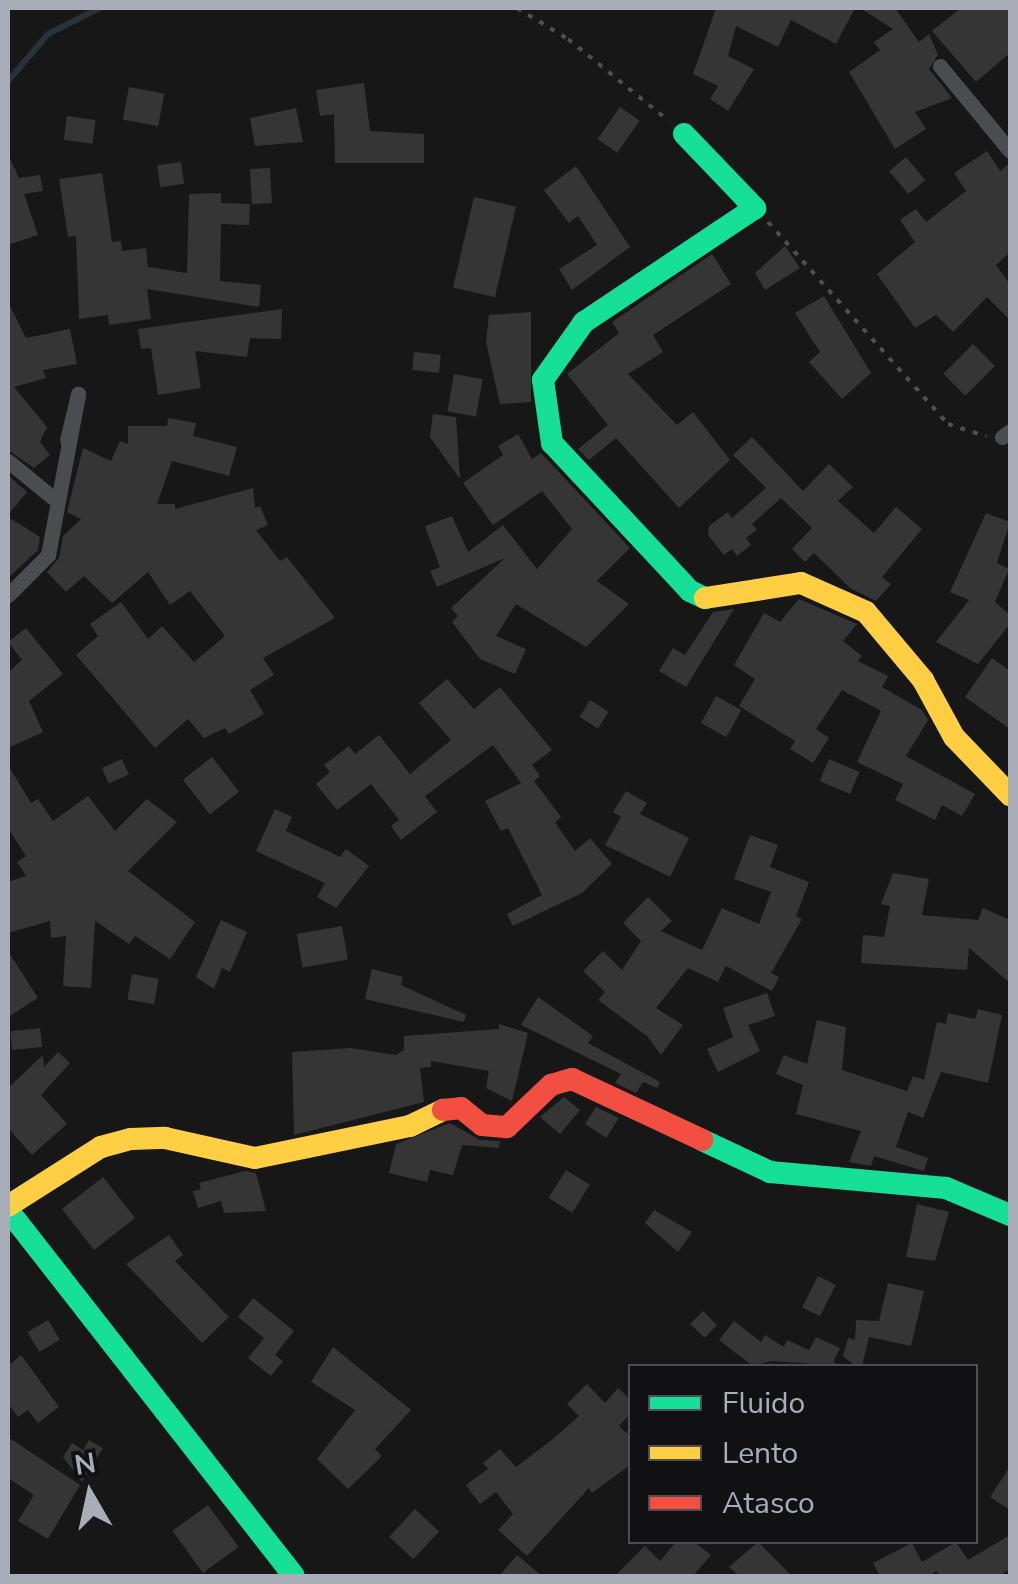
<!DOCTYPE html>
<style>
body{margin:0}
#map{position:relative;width:1018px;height:1584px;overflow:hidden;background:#171717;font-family:"Nunito Sans",sans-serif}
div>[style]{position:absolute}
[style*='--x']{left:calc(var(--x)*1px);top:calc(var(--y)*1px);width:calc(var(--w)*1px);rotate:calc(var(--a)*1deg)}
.stream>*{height:6px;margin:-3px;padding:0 3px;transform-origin:3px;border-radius:3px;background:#2a3239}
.building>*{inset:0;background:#353536;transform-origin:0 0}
.path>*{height:4px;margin-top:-2px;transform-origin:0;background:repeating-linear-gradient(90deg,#4d4e52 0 5px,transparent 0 13px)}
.street>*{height:15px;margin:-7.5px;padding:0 7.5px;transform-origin:7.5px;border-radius:7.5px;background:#4b4c50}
.fast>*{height:22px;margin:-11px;padding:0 11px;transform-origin:11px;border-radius:11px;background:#16e098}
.slow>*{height:22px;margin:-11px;padding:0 11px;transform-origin:11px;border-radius:11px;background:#ffcf43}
.jam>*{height:22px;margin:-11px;padding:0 11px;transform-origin:11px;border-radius:11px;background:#f24e42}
span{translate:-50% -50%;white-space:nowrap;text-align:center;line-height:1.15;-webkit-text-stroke:8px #111113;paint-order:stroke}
.frame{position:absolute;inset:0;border:10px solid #a8adb8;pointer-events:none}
.legend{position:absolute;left:628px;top:1364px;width:350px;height:180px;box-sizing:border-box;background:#111113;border:2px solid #4d4f55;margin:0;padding:12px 18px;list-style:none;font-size:30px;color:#a8adb8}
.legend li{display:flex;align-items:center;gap:20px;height:50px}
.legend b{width:50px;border:2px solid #4d4f55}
.north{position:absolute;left:40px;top:1444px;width:100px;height:100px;-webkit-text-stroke:8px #111113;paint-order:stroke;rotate:351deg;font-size:28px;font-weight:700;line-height:40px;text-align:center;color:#a8adb8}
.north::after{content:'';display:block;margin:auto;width:35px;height:45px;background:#a8adb8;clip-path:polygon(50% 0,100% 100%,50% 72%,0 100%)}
</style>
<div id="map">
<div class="stream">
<i style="--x:8;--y:81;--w:62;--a:-49.6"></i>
<i style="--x:48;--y:34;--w:58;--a:-26.6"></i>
</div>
<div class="building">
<i style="clip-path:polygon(716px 8px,855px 8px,836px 44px,791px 20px,778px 47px,736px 26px,728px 56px,754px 69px,728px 111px,710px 99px,718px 86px,693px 74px)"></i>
<i style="clip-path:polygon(860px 8px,895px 8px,919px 42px,929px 34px,938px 55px,929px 69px,952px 98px,915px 112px,926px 129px,895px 149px,849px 72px,880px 50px,874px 42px,893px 29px)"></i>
<i style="clip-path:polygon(961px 8px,1010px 8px,1010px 53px,976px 82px,932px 31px)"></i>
<i style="clip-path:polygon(364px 83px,370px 131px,424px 134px,424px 163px,335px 163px,334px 114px,320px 116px,316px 90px)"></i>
<i style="left:129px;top:87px;width:36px;height:33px;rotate:11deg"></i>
<i style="left:620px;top:107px;width:24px;height:39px;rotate:35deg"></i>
<i style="clip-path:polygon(296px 108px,303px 142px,255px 146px,250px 118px)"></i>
<i style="left:67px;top:116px;width:29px;height:24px;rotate:8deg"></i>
<i style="clip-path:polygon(987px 151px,1000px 171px,1010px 163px,1010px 252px,996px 265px,1010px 284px,1010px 320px,987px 297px,953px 332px,936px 315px,915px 328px,877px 274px,915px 242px,900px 220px,916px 209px,926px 222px,966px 191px,954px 173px)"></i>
<i style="clip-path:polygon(8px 154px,19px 178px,40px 175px,43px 191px,24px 194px,38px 235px,8px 245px)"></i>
<i style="left:906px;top:157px;width:30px;height:22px;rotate:50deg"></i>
<i style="left:181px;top:162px;width:22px;height:24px;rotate:82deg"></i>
<i style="clip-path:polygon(576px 166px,630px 247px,572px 290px,559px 269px,597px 245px,578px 216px,569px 223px,544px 190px)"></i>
<i style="left:270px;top:168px;width:35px;height:20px;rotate:87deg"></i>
<i style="clip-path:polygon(102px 173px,112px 242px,121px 241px,122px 251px,146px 248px,148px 267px,187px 273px,189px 194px,221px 193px,221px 203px,250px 204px,249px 225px,221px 224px,220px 281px,261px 285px,259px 307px,147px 289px,151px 319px,109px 325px,108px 315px,79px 319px,76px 236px,68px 237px,59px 179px)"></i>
<i style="left:474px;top:197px;width:43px;height:93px;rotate:13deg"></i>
<i style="clip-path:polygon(785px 246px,800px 268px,765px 290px,755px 273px)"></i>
<i style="clip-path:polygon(712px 254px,731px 284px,653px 335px,663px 352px,628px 374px,677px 425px,693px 412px,730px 460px,679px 508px,616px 438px,589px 460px,578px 449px,608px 425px,567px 374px,619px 333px,612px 322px)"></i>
<i style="clip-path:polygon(824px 296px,871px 373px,842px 399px,809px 362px,820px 352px,795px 313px)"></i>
<i style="clip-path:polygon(8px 302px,26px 338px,70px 329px,77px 364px,43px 370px,46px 378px,14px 387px,47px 427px,40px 442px,50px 455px,34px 468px,8px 450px)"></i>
<i style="clip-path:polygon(282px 309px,281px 339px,250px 338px,247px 357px,195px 351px,201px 388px,158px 395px,151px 348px,141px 349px,138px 329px)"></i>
<i style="clip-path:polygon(531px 312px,531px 402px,500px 404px,486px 342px,489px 315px)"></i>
<i style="left:973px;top:344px;width:31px;height:42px;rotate:45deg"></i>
<i style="left:414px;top:352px;width:27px;height:18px;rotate:6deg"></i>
<i style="left:454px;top:374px;width:29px;height:38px;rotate:10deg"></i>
<i style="clip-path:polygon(433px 414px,456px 417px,460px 479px,430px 437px)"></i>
<i style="clip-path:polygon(168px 418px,196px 423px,193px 436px,237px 447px,229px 476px,172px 461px,157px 504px,175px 504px,175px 509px,253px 488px,255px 508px,260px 506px,268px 525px,256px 530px,280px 561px,287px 557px,335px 618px,263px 658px,274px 675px,250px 690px,264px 714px,229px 734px,225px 728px,204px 738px,188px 719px,155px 748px,76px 655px,98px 636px,90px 624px,121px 602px,148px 639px,162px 626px,194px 662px,225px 636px,190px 591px,170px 605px,148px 572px,112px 603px,84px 576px,66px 592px,47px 572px,59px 558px,63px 536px,81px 519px,67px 512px,83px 448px,111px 461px,120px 441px,128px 444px,128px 426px,167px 426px)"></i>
<i style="clip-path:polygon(518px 434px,532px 459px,541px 453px,630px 548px,597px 581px,629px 604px,586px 647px,516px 604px,496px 636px,526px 649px,515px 674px,480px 659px,452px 622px,458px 616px,451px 608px,505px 558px,437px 587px,430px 571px,440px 567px,425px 526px,452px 516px,468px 552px,503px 525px,537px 569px,572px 529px,542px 491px,493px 525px,463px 483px,503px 455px,498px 446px)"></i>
<i style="clip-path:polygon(752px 437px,803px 491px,829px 464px,853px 487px,838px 501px,874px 533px,896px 507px,922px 529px,882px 577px,891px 584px,876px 601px,850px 588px,814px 553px,805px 562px,792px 549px,812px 528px,781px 498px,752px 524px,757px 530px,746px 538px,751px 545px,737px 556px,732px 549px,724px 555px,708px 535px,709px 526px,728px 512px,732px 518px,766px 488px,733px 455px)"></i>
<i style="clip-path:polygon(8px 475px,27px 492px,8px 515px)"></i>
<i style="clip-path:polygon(986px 513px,1010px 522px,997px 563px,1009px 569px,995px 602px,1010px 615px,1010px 624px,978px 664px,936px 642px,969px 600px,950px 592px)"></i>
<i style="clip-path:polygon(8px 517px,40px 537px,38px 550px,8px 578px)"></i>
<i style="clip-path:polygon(799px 599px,857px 624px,843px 641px,862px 656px,858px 661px,888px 676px,882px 687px,922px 710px,928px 720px,906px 756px,975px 794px,962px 816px,942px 805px,935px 820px,895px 800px,903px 784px,857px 762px,881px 711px,842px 690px,816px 729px,829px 738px,813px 763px,790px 749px,795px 741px,739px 706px,755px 679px,734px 665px,764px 613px,780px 622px)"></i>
<i style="clip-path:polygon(734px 609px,686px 687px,659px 671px,673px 648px,685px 655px,713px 612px)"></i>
<i style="clip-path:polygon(26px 628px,63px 674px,29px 701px,43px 732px,8px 748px,8px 672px,22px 660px,8px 642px)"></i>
<i style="clip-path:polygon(992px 658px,1010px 671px,1010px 729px,965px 697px)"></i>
<i style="clip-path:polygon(447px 679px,474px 709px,500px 687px,552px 750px,532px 765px,540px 776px,534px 781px,561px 817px,555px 822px,575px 851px,590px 838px,612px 864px,582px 893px,513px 926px,507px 914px,542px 895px,508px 828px,501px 831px,485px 801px,521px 783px,493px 745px,425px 796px,437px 812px,401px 840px,391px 826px,399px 820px,371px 784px,337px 810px,316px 784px,330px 772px,324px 765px,349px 746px,355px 754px,379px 735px,410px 774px,451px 740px,419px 703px)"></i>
<i style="left:716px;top:696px;width:29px;height:31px;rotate:29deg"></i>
<i style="left:590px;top:700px;width:22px;height:20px;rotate:32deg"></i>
<i style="left:212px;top:757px;width:44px;height:37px;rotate:52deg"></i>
<i style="left:122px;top:759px;width:17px;height:22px;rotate:66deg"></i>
<i style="left:829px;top:759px;width:33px;height:24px;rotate:23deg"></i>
<i style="clip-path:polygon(8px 765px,31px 803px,38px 799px,53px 821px,88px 796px,115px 831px,147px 799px,177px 822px,128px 871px,195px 922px,170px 959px,135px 936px,129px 944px,95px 921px,91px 988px,63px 986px,66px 936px,51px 938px,50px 921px,8px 933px,8px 882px,26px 876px,17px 862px,26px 856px,8px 828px)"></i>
<i style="clip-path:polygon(626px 791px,647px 803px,640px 814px,689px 838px,670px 877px,605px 845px,621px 817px,613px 812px)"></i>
<i style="clip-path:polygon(275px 809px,292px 817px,286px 831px,340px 857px,346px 849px,369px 866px,336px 908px,317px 897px,325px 883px,256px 851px)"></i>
<i style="clip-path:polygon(750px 835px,778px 845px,770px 867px,809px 882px,796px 916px,802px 919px,771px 973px,779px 977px,772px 991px,726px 966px,718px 982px,688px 968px,656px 1008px,683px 1025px,661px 1055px,647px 1036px,598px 1000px,605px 992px,583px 971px,603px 951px,622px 970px,641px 941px,623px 923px,648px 897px,672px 921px,661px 931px,702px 950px,722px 908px,759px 924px,771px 892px,734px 879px)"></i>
<i style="clip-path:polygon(893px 873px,929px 879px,922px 915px,978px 920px,983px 908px,1010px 920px,1010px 983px,969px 948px,967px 970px,861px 963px,863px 935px,884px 937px,890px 906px,881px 904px)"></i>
<i style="clip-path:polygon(221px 920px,247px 932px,230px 972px,222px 968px,214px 989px,196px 977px)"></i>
<i style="left:342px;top:926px;width:34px;height:46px;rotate:80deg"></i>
<i style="clip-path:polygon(8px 951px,38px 998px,8px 1017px)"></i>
<i style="clip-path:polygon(372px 969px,403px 977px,401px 985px,466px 1015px,464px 1022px,365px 999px)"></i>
<i style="left:132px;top:974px;width:27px;height:26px;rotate:10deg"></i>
<i style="clip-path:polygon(767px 993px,775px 1016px,748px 1025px,760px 1051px,718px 1072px,707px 1049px,733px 1037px,723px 1008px)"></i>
<i style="clip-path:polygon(538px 997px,593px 1036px,588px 1043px,660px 1082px,657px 1088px,643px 1082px,636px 1093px,615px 1083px,621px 1074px,521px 1025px)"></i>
<i style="clip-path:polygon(978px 1009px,1002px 1015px,988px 1083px,941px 1072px,923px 1118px,908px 1112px,896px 1147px,928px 1158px,924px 1171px,874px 1156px,871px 1166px,849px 1162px,861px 1131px,796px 1114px,803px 1085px,776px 1074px,784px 1055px,807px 1064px,817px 1020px,846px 1027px,842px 1070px,907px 1091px,913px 1076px,924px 1080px,937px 1022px,946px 1024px,948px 1013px,975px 1019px)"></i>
<i style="clip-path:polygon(499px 1024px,528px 1033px,512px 1101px,486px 1088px,489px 1071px,431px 1061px,431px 1067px,420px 1068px,424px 1102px,294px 1135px,292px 1052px,350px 1048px,396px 1055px,404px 1050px,404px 1036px,499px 1029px)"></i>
<i style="left:40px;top:1028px;width:19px;height:30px;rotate:84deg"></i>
<i style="clip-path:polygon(58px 1052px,70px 1063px,41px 1095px,67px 1124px,32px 1155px,8px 1128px,8px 1088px,43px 1055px,44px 1067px)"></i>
<i style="clip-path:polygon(564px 1097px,580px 1110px,560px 1134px,540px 1117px)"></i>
<i style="clip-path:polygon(596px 1107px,619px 1118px,606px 1138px,585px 1124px)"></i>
<i style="clip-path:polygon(450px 1123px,480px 1140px,500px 1141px,499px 1148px,462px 1145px,453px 1175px,430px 1170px,427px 1182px,389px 1173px,396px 1144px)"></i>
<i style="left:566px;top:1170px;width:28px;height:33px;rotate:32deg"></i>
<i style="clip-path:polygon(245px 1171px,256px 1173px,266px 1211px,224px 1213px,221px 1201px,198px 1208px,193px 1191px,201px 1189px,199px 1183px)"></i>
<i style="left:103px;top:1177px;width:52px;height:52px;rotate:52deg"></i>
<i style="clip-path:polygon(917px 1204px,949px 1212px,935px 1261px,906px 1257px)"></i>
<i style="clip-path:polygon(654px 1210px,692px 1232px,678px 1252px,645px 1223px)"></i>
<i style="clip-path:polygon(169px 1235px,183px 1255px,175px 1261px,229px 1317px,202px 1343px,126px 1264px)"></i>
<i style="left:818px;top:1276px;width:20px;height:35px;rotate:27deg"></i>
<i style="clip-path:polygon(888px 1283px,924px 1291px,911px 1346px,869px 1337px,862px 1366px,854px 1365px,843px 1356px,848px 1338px,855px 1340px,856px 1320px,879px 1321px)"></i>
<i style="clip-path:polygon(253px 1298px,294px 1331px,275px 1355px,283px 1361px,271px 1376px,248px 1358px,264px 1338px,238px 1317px)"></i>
<i style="left:703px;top:1311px;width:20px;height:18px;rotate:45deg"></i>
<i style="left:48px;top:1320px;width:23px;height:24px;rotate:59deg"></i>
<i style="clip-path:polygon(734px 1321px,761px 1342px,765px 1335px,784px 1347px,787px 1340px,809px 1350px,816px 1337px,840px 1348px,833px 1362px,843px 1366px,771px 1361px,753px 1366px,719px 1340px)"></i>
<i style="clip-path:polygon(333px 1347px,411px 1410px,375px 1449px,382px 1456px,348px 1489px,317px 1459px,355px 1410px,311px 1382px)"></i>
<i style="clip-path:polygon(21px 1355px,59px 1407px,38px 1423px,28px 1410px,18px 1417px,8px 1403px,8px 1366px)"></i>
<i style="clip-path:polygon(587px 1384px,605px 1403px,618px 1388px,630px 1399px,630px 1414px,619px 1426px,630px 1436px,630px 1465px,592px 1493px,589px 1488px,527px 1556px,498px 1530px,513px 1514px,496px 1492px,480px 1504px,466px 1485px,488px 1469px,483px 1463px,500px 1449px,516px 1467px,553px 1439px,579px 1416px,567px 1404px)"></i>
<i style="clip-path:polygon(8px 1437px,80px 1485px,48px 1539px,18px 1521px,34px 1495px,8px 1478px)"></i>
<i style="clip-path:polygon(89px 1440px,103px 1448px,82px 1482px,63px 1457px,72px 1443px,83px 1450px)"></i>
<i style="clip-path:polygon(1010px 1466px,1010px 1510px,990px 1497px)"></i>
<i style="left:208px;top:1505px;width:52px;height:44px;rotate:54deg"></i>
<i style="left:415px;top:1509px;width:33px;height:38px;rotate:43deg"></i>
<i style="clip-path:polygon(1010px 1535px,1010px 1569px,999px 1576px,940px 1576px,936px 1571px,930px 1576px,880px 1576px,873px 1563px,912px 1543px,922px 1562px,956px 1542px,968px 1560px)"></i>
<i style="clip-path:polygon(676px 1542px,694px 1542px,711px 1555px,693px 1576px,615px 1576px,645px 1546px,660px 1561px)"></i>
<i style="clip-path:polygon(758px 1542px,792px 1576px,739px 1576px,729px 1567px)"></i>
<i style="clip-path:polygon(517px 1555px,542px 1576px,499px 1576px)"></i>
</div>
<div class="path">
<i style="--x:517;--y:8;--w:60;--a:31.3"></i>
<i style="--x:568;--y:39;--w:130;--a:39.1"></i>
<i style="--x:768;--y:222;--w:271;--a:48.3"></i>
<i style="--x:948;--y:424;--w:40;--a:18"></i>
</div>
<div class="street">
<i style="--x:940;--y:66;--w:110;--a:50.5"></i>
<i style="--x:1002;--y:437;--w:10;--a:-37"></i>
<i style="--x:8;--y:461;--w:58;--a:39.4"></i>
<i style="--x:8;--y:595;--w:57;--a:-45"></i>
<i style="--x:48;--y:555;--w:164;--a:-79.4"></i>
<i style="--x:78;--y:394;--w:47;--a:103.4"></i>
</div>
<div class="fast">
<i style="--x:684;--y:134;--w:103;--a:46.2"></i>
<i style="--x:755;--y:208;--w:206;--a:146.3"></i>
<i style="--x:584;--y:322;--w:71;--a:125.3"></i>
<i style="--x:543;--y:380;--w:64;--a:81.9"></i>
<i style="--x:552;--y:443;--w:202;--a:47"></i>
<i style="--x:690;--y:591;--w:17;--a:25"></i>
<i style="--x:702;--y:1140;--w:75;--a:25.2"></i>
<i style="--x:770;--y:1172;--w:177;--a:5.2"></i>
<i style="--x:946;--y:1188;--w:69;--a:22.9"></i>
<i style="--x:8;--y:1210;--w:464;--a:52"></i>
</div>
<div class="slow">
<i style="--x:705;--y:598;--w:97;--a:-8.9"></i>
<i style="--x:801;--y:583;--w:71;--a:24"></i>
<i style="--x:866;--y:612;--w:89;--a:50"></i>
<i style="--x:923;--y:680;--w:65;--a:61.5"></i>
<i style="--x:954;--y:737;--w:81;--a:46"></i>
<i style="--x:8;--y:1206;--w:110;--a:-32.4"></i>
<i style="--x:101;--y:1147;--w:31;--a:-15"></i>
<i style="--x:131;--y:1139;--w:34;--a:-2"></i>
<i style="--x:165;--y:1138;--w:92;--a:12.5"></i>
<i style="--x:255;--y:1158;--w:158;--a:-11.7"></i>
<i style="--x:410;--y:1126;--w:37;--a:-26"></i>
</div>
<div class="jam">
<i style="--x:443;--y:1110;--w:18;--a:-6"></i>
<i style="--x:461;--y:1108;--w:27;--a:39"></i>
<i style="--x:482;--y:1125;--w:25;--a:5"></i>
<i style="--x:507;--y:1127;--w:61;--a:-43.7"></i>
<i style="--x:551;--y:1085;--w:22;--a:-16"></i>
<i style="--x:572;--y:1079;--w:144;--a:25.1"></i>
</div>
<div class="frame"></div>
<ul class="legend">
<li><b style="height:12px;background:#16e098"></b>Fluido</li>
<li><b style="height:12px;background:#ffcf43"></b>Lento</li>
<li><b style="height:12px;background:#f24e42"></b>Atasco</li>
</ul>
<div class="north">N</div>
</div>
